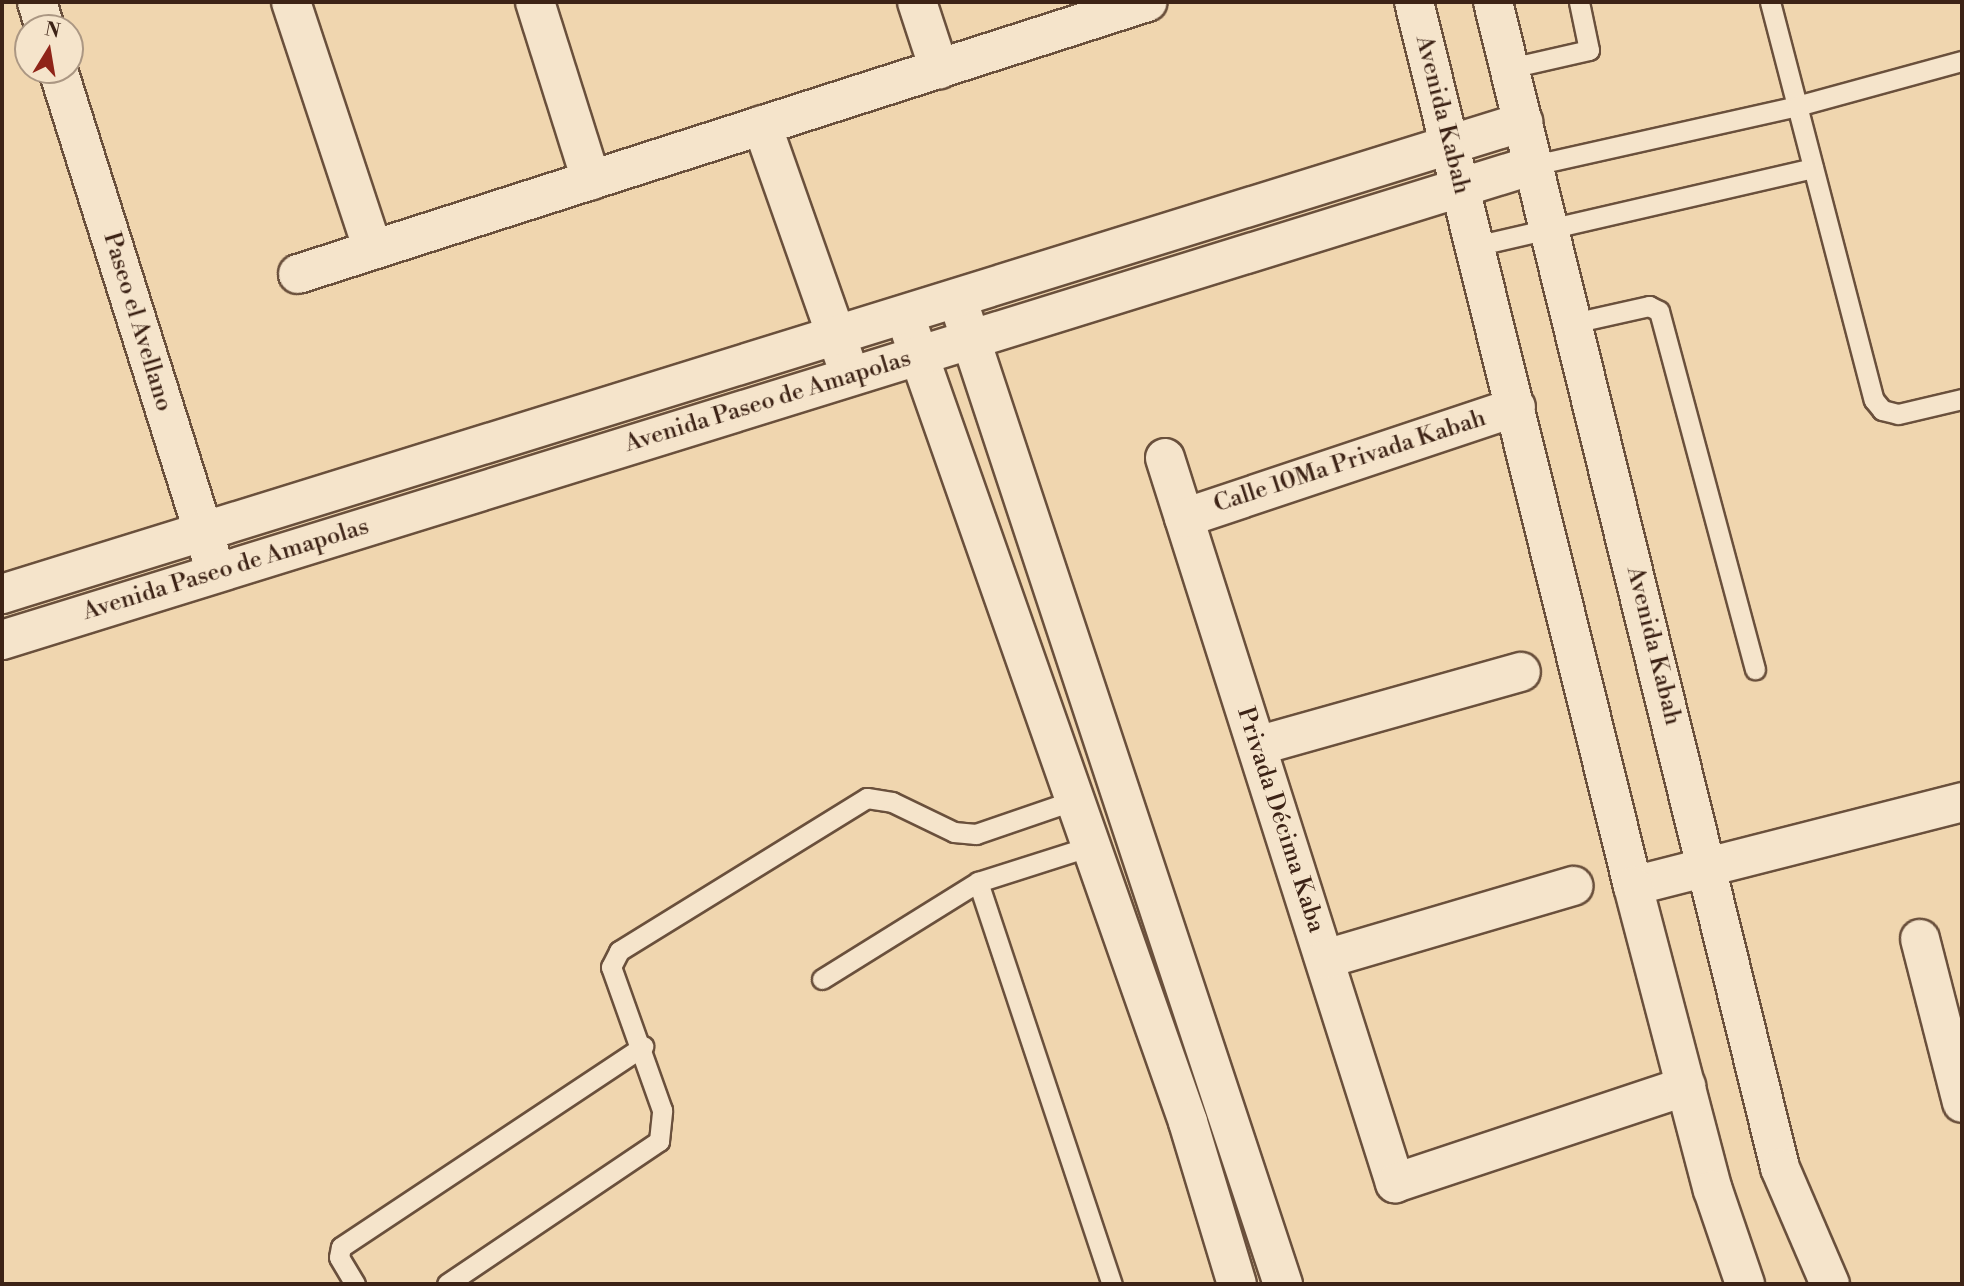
<!DOCTYPE html>
<meta charset="utf-8">
<style>
body{margin:0}
#map{position:relative;width:1964px;height:1286px;overflow:hidden;background:#f0d6af;font-family:"Libre Bodoni",serif}
div>[style]{position:absolute}
[style*='--x']{left:calc(var(--x)*1px);top:calc(var(--y)*1px);width:calc(var(--w)*1px);rotate:calc(var(--a)*1deg)}
.roads{filter:drop-shadow(2px 0 #6a503c) drop-shadow(-2px 0 #6a503c) drop-shadow(0 2px #6a503c) drop-shadow(0 -2px #6a503c)}
.service>*{height:19px;margin:-9.5px;padding:0 9.5px;transform-origin:9.5px;border-radius:9.5px;background:#f5e4cb}
.minor>*{height:38px;margin:-19px;padding:0 19px;transform-origin:19px;border-radius:19px;background:#f5e4cb}
.secondary>*{height:38px;margin:-19px;padding:0 19px;transform-origin:19px;border-radius:19px;background:#f5e4cb}
span{translate:-50% -50%;white-space:nowrap;text-align:center;line-height:1.15;-webkit-text-stroke:5px #f5e4cb;paint-order:stroke}
.street-label{font-size:24px;color:#3d2316}
.frame{position:absolute;inset:0;border:4px solid #3d2316;pointer-events:none}
.north{position:absolute;left:14px;top:14px;width:70px;height:70px;box-sizing:border-box;background:#f5e4cb;border:2px solid #ab9783;border-radius:50%;rotate:11deg;font-size:19px;font-weight:700;line-height:28px;text-align:center;color:#3d2316}
.north::after{content:'';display:block;margin:auto;width:24px;height:32px;background:#8f2418;clip-path:polygon(50% 0,100% 100%,50% 72%,0 100%)}
</style>
<div id="map">
<div class="roads">
<div class="service">
<i style="--x:1770;--y:2;--w:411;--a:75.4"></i>
<i style="--x:1874;--y:400;--w:13;--a:51"></i>
<i style="--x:1882;--y:410;--w:16;--a:14"></i>
<i style="--x:1898;--y:414;--w:66;--a:-13.2"></i>
<i style="--x:1510;--y:68;--w:81;--a:-12.8"></i>
<i style="--x:1589;--y:50;--w:49;--a:-101.8"></i>
<i style="--x:1534;--y:165;--w:270;--a:-12.6"></i>
<i style="--x:1797;--y:106;--w:171;--a:-15.3"></i>
<i style="--x:1475;--y:246;--w:347;--a:-13"></i>
<i style="--x:1573;--y:323;--w:78;--a:-12.6"></i>
<i style="--x:1649;--y:306;--w:11;--a:27"></i>
<i style="--x:1659;--y:311;--w:371;--a:75"></i>
<i style="--x:978;--y:882;--w:424;--a:71.6"></i>
<i style="--x:822;--y:979;--w:184;--a:-31.9"></i>
<i style="--x:978;--y:882;--w:119;--a:-17.7"></i>
<i style="--x:355;--y:1284;--w:31;--a:-121"></i>
<i style="--x:339;--y:1257;--w:10;--a:-79"></i>
<i style="--x:341;--y:1247;--w:363;--a:-33.6"></i>
<i style="--x:447;--y:1284;--w:256;--a:-34"></i>
<i style="--x:659;--y:1141;--w:31;--a:-84"></i>
<i style="--x:662;--y:1110;--w:152;--a:-109.6"></i>
<i style="--x:611;--y:967;--w:18;--a:-63"></i>
<i style="--x:619;--y:951;--w:291;--a:-31.7"></i>
<i style="--x:867;--y:798;--w:25;--a:9"></i>
<i style="--x:892;--y:802;--w:69;--a:25.8"></i>
<i style="--x:954;--y:832;--w:22;--a:5"></i>
<i style="--x:976;--y:834;--w:105;--a:-19"></i>
</div>
<div class="minor">
<i style="--x:37;--y:2;--w:27;--a:73"></i>
<i style="--x:291;--y:2;--w:261;--a:71.7"></i>
<i style="--x:535;--y:2;--w:187;--a:72.5"></i>
<i style="--x:917;--y:2;--w:71;--a:71.8"></i>
<i style="--x:58;--y:70;--w:510;--a:72.53"></i>
<i style="--x:762;--y:125;--w:247;--a:70.6"></i>
<i style="--x:298;--y:274;--w:892;--a:-17.76"></i>
<i style="--x:963;--y:316;--w:1020;--a:71.71"></i>
<i style="--x:911;--y:333;--w:836;--a:70.65"></i>
<i style="--x:1188;--y:1122;--w:169;--a:73.2"></i>
<i style="--x:1165;--y:458;--w:761;--a:72.4"></i>
<i style="--x:1395;--y:1183;--w:307;--a:-18.4"></i>
<i style="--x:1184;--y:518;--w:350;--a:-18.5"></i>
<i style="--x:2;--y:594;--w:1593;--a:-17.24"></i>
<i style="--x:2;--y:640;--w:1604;--a:-17.23"></i>
<i style="--x:1257;--y:746;--w:274;--a:-15.7"></i>
<i style="--x:1633;--y:886;--w:340;--a:-14.3"></i>
<i style="--x:1920;--y:939;--w:169;--a:75.6"></i>
<i style="--x:1325;--y:959;--w:259;--a:-16.4"></i>
</div>
<div class="secondary">
<i style="--x:1414;--y:2;--w:911;--a:76.09"></i>
<i style="--x:1633;--y:886;--w:314;--a:75.3"></i>
<i style="--x:1713;--y:1190;--w:99;--a:71.2"></i>
<i style="--x:1493;--y:2;--w:1201;--a:76.17"></i>
<i style="--x:1780;--y:1168;--w:126;--a:66.7"></i>
</div>
</div>
<div class="street-label">
<span style="left:1442px;top:115px;rotate:76deg">Avenida Kabah</span>
<span style="left:137px;top:322px;rotate:73deg">Paseo el Avellano</span>
<span style="left:768px;top:402px;rotate:-17deg">Avenida Paseo de Amapolas</span>
<span style="left:1350px;top:462px;rotate:-18deg">Calle 10Ma Privada Kabah</span>
<span style="left:226px;top:570px;rotate:-17deg">Avenida Paseo de Amapolas</span>
<span style="left:1653px;top:646px;rotate:76deg">Avenida Kabah</span>
<span style="left:1280px;top:820px;rotate:72deg">Privada Décima Kaba</span>
</div>
<div class="frame"></div>
<div class="north">N</div>
</div>
